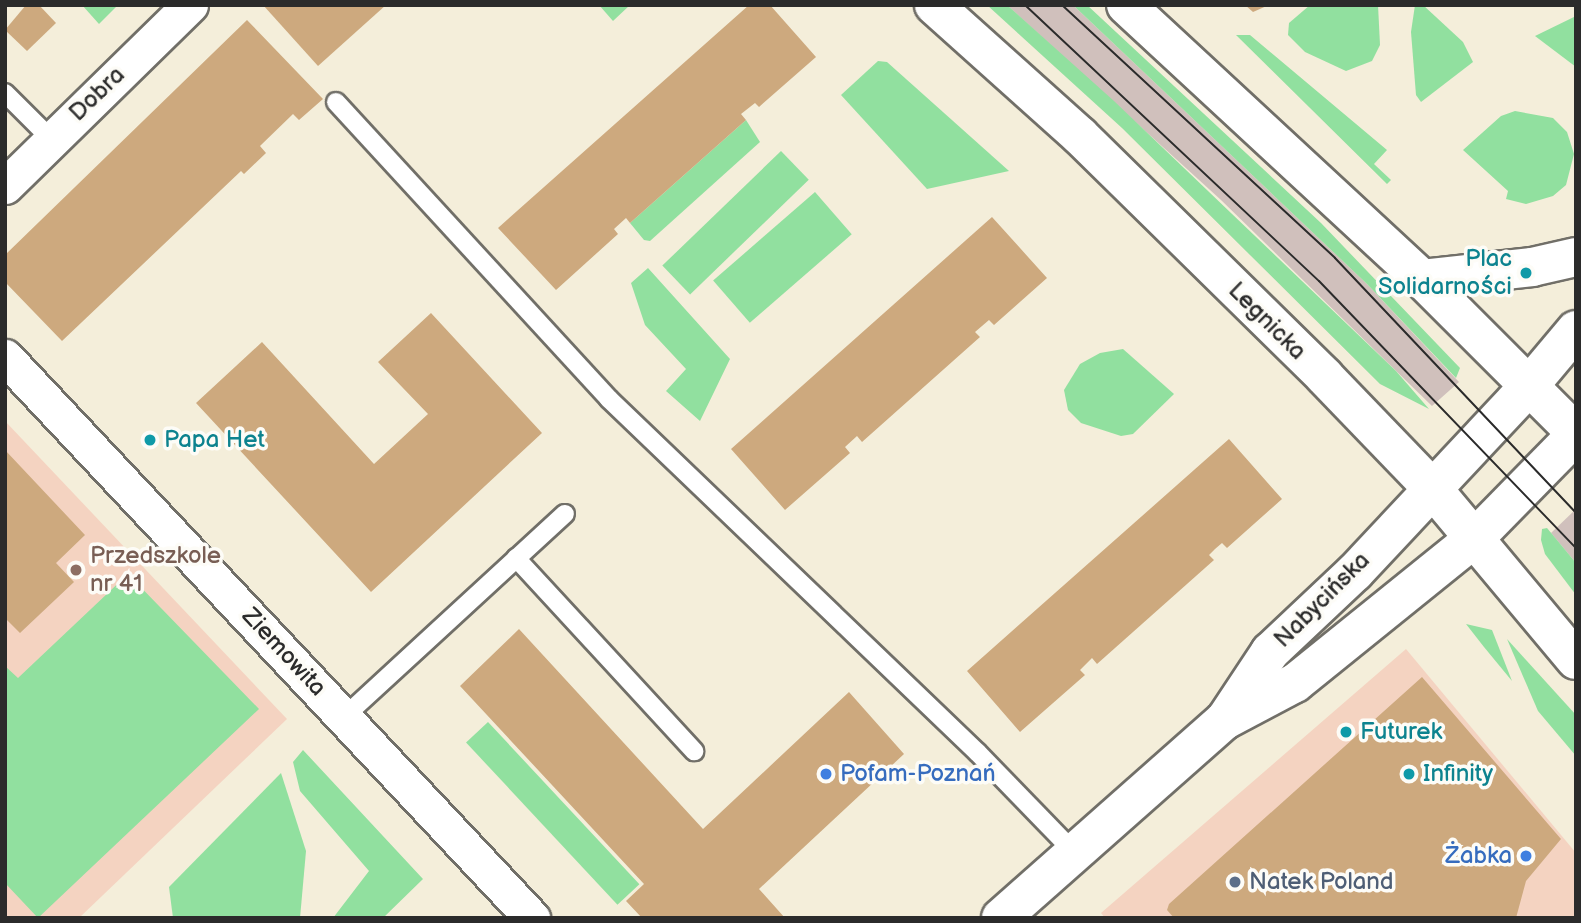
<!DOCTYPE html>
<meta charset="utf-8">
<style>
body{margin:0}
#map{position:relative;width:1581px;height:923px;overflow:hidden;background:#f4eeda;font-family:"Balsamiq Sans",sans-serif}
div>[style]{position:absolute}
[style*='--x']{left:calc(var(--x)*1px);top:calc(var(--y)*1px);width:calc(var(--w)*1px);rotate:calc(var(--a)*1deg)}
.built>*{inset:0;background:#f4d3c1}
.industrial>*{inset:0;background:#d0c0bc}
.green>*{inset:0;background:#91e09f;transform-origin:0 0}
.building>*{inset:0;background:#cda97e}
.roads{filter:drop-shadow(2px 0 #716f68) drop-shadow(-2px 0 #716f68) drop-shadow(0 2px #716f68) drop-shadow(0 -2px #716f68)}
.service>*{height:18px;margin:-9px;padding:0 9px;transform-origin:9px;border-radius:9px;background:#fff}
.minor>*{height:35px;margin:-17.5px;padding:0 17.5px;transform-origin:17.5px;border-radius:17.5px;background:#fff}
.tertiary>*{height:38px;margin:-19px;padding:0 19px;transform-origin:19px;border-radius:19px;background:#fff}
.secondary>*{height:38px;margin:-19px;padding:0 19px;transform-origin:19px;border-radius:19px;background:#fff}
.tram>*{height:2px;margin:-1px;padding:0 1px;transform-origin:1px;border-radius:1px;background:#2b2b2b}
.dots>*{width:19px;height:19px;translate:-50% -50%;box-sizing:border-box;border:4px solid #fdfcf7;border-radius:50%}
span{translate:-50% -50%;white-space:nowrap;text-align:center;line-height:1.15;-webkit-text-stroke:7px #fdfcf7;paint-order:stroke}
.street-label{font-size:24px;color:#2b2b2b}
.culture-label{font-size:24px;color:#0d838f}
.right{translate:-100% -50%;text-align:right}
.left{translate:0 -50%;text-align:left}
.education-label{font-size:24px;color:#785e54}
.shop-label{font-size:24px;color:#366cbe}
.service-label{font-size:24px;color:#4e5e75}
.frame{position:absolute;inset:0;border:7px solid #2b2b2b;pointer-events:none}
</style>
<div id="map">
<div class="built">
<i style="clip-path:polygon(5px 421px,287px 719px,79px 918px,5px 918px)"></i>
<i style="clip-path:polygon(1406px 649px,1576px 853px,1576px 918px,1105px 918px,1101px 913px)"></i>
</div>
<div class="industrial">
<i style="clip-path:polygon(1007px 5px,1073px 5px,1367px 284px,1459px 382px,1432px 406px,1221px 200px)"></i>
<i style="clip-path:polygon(1576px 509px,1576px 563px,1551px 533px)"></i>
</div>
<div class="green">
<i style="clip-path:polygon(82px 5px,118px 5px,99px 24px)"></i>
<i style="clip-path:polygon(599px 5px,630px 5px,613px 21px)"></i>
<i style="clip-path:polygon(987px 5px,1007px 5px,1114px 101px,1396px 371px,1429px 409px,1380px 384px,1122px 128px)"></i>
<i style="clip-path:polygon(1073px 5px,1087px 5px,1321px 223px,1460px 368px,1456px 378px,1367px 284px)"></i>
<i style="clip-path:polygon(1310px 5px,1378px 5px,1380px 45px,1372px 61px,1346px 71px,1305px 52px,1288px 35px,1289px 23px)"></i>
<i style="clip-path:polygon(1415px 5px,1423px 5px,1463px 42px,1473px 62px,1421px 102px,1416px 95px,1411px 32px)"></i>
<i style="clip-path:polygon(1576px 16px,1576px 67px,1535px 36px)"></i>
<i style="clip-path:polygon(1236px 35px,1250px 35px,1387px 150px,1374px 164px,1391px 180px,1387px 184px)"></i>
<i style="clip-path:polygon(878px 61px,887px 62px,1009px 171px,927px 189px,841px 95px)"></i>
<i style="clip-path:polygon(1515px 111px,1553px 118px,1567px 132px,1574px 154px,1566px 185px,1553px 196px,1526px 204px,1506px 199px,1508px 191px,1463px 150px,1501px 116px)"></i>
<i style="clip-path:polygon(746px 120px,760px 142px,650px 241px,644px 240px,630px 223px)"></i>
<i style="left:781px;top:151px;width:40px;height:165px;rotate:46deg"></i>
<i style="left:815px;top:192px;width:56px;height:135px;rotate:49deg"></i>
<i style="clip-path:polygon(648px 268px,730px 359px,700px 421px,666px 391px,686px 369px,645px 325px,631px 283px)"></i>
<i style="clip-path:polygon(1123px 349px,1174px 394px,1133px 434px,1121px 436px,1081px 423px,1068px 410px,1064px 390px,1080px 364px,1100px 353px)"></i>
<i style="clip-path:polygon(1547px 528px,1576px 563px,1576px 595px,1545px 554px,1541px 540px,1542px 529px)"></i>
<i style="clip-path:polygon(128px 574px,259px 709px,38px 918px,5px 883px,5px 666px,18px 678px)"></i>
<i style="clip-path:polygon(1466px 624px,1492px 630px,1512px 681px,1484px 647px)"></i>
<i style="clip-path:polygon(1507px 639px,1576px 715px,1576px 756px,1538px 711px)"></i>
<i style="left:488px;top:722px;width:222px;height:30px;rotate:47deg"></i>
<i style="clip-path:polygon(303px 750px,423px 879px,383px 918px,333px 918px,369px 871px,300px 791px,293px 762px)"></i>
<i style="clip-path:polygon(281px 773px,306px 851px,300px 918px,173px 918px,169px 887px)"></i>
</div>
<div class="building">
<i style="clip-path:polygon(26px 5px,39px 5px,56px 23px,27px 51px,5px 30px)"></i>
<i style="clip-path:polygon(263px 5px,386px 5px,318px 66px)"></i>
<i style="clip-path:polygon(749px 5px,770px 5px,816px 57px,759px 107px,755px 103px,741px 114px,746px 120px,630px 223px,626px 218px,614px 229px,618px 234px,556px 290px,498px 228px)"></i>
<i style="clip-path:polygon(1245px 5px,1269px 5px,1253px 12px)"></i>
<i style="clip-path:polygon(247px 20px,323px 99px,299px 120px,293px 114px,260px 146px,266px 153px,244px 174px,241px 171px,62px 341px,5px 282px,5px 255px)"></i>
<i style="clip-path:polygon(992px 217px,1047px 278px,994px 325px,989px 320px,975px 332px,980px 337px,862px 442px,857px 436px,845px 447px,850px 453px,785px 510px,731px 449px)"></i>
<i style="clip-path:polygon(431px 313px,542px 433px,371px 592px,196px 403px,262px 342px,374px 464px,428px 414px,378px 362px)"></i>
<i style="clip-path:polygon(1229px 439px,1282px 499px,1227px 548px,1222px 543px,1215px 549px,1209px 555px,1214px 560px,1097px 664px,1092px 658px,1080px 670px,1085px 675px,1020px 732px,967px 671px)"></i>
<i style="clip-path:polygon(5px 450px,85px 535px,56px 563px,74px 582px,20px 633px,5px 618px)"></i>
<i style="clip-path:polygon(519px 629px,703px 829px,849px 692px,904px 754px,759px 889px,785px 918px,642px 918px,626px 901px,644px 884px,460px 686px)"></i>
<i style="clip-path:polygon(1422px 677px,1561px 839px,1526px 881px,1516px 918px,1174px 918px,1167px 910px,1169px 904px)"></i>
</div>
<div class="roads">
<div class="service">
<i style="--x:5;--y:93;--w:65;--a:45"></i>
<i style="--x:336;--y:102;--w:403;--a:47.4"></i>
<i style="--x:609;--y:399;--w:511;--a:43.81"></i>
<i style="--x:978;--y:753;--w:139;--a:45.9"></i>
<i style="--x:516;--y:558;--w:263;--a:47.3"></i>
<i style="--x:344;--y:717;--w:300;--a:-42.6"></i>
</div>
<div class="minor">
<i style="--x:5;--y:186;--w:259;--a:-44.4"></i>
<i style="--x:5;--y:357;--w:770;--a:46.79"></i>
</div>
<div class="tertiary">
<i style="--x:1422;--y:279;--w:111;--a:-6.2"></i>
<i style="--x:1532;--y:267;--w:45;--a:-12.8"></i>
<i style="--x:1225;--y:720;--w:82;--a:-56.5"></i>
<i style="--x:1270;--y:652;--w:117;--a:-43.3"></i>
<i style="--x:1355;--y:572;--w:255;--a:-46.9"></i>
<i style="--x:1529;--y:386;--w:73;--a:-50"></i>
<i style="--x:1001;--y:918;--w:299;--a:-41.5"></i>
<i style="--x:1225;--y:720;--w:79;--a:-27.9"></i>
<i style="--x:1295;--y:683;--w:231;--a:-38.9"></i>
<i style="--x:1475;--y:538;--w:144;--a:-45.6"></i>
</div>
<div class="secondary">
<i style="--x:934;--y:5;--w:195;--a:41.9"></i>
<i style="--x:1079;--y:135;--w:345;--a:44.5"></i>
<i style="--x:1325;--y:377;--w:154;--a:46.1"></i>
<i style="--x:1432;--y:488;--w:224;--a:50.1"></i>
<i style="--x:1126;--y:5;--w:403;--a:42.8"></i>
<i style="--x:1422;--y:279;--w:218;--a:45"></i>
</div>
</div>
<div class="tram">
<i style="--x:1025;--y:5;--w:403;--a:43.2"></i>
<i style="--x:1319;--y:281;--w:371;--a:46.1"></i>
<i style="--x:1062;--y:5;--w:372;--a:42.8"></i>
<i style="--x:1335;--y:258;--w:351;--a:46.6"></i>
</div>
<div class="dots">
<i style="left:1526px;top:273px;background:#0f9aa8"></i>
<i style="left:150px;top:440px;background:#0f9aa8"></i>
<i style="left:76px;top:570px;background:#8d6e63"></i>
<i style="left:1346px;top:732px;background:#0f9aa8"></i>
<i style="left:826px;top:774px;background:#3f7fe0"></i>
<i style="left:1409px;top:774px;background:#0f9aa8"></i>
<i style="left:1526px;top:856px;background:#3f7fe0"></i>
<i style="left:1235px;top:882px;background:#5c6f8a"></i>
</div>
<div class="street-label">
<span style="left:97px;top:94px;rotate:-44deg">Dobra</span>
<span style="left:1267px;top:321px;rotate:45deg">Legnicka</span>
<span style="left:1322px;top:600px;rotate:-45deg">Nabycińska</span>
<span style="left:284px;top:652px;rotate:47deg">Ziemowita</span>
</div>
<div class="culture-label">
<span class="right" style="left:1512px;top:273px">Plac<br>Solidarności</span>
<span class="left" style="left:164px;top:440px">Papa Het</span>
<span class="left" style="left:1360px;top:732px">Futurek</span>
<span class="left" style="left:1423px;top:774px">Infinity</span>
</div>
<div class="education-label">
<span class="left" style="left:90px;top:570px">Przedszkole<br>nr 41</span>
</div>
<div class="shop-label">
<span class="left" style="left:840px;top:774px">Pofam-Poznań</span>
<span class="right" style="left:1512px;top:856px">Żabka</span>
</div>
<div class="service-label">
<span class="left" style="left:1249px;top:882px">Natek Poland</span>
</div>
<div class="frame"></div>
</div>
